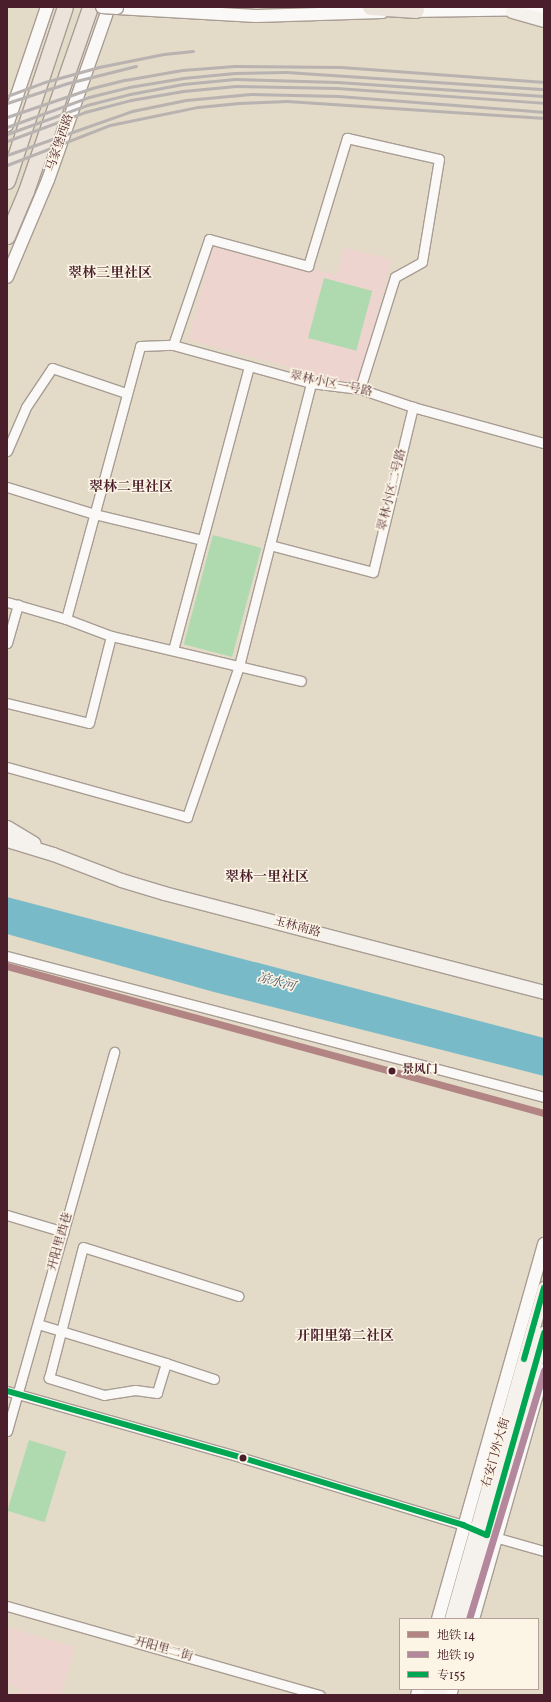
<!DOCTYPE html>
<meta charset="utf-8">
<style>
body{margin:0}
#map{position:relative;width:551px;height:1702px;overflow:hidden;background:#e3dac7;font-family:Vollkorn,"Noto Serif SC",serif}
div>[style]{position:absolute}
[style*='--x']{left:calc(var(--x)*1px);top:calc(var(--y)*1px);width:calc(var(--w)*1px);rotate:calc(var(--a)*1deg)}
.built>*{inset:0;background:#eed4ce}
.green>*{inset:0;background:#afdab0;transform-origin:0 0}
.water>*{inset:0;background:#79bac9}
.roads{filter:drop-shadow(1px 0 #a89d94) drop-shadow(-1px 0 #a89d94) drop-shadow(0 1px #a89d94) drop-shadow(0 -1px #a89d94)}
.minor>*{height:9px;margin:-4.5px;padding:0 4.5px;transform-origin:4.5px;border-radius:4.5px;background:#fbf9f7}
.tertiary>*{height:12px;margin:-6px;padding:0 6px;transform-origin:6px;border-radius:6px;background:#fbf9f7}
.secondary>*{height:13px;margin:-6.5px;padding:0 6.5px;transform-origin:6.5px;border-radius:6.5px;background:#f5f1ec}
.primary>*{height:15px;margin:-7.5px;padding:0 7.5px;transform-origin:7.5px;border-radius:7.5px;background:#ece4db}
.trunk>*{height:15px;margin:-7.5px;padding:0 7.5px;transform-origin:7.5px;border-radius:7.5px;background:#ece4db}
.rail>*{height:3px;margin:-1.5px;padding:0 1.5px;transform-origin:1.5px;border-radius:1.5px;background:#b8b2b1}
.bridges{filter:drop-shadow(1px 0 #a89d94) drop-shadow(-1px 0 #a89d94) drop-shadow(0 1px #a89d94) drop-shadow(0 -1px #a89d94)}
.tertiary-bridge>*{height:12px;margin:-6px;padding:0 6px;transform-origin:6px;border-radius:6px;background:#fbf9f7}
.bus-1>*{height:6px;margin:-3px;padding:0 3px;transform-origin:3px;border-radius:3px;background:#00a651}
.metro-1>*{height:7px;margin:-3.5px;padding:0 3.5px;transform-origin:3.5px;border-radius:3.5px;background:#b28584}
.metro-2>*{height:7px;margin:-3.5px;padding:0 3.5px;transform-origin:3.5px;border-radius:3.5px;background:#b3879c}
.dots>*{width:11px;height:11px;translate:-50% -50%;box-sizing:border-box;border:2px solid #fcf5e5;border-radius:50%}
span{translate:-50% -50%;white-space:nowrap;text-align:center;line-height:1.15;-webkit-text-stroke:3px #fcf5e5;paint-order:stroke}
.street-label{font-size:12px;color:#4a1f2b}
.stop-label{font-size:12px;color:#4a1f2b;font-weight:700}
.left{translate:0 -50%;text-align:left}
.water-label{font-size:13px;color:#4a586b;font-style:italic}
.quarter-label{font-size:14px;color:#4a1f2b;font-weight:700}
.frame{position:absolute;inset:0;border:8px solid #4a1f2b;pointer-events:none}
.legend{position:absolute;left:399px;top:1618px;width:140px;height:72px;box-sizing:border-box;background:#fcf5e5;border:1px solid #b59f9b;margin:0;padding:5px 7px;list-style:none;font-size:12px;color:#4a1f2b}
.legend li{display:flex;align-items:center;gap:8px;height:20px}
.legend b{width:20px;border:1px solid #b59f9b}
</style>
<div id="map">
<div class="built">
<i style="clip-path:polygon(214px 242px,336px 275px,344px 247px,392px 260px,358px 386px,188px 340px)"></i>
<i style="clip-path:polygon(7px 1627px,75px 1647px,61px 1695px,17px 1695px,19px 1688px,7px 1684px)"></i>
</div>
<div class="green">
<i style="left:324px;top:278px;width:50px;height:62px;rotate:15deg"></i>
<i style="left:213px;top:535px;width:50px;height:113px;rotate:15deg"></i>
<i style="left:29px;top:1440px;width:39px;height:74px;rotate:17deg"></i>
</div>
<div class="water">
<i style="clip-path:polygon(7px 897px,544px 1038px,544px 1076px,214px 992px,7px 934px)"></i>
</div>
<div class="roads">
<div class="minor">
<i style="--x:173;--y:345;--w:112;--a:-71.2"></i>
<i style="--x:209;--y:239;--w:103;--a:15.3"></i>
<i style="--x:308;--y:266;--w:134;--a:-73.1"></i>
<i style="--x:347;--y:138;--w:94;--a:12.9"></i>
<i style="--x:439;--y:159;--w:104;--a:99.4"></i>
<i style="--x:422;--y:262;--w:31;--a:151"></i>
<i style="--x:395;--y:277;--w:117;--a:107.4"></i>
<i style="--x:7;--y:451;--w:48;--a:-66.6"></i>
<i style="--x:26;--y:407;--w:47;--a:-56.3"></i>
<i style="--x:52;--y:368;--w:78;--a:18.7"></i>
<i style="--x:7;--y:487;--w:91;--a:17.2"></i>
<i style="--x:94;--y:514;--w:111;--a:13.5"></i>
<i style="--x:270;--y:545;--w:106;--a:14.7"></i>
<i style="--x:373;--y:572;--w:170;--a:-76.4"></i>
<i style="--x:7;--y:602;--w:61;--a:16.1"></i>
<i style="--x:66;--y:619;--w:48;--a:20.7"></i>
<i style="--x:111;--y:636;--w:195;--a:13.3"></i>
<i style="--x:66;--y:619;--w:283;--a:-74.8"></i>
<i style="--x:140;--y:346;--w:33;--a:-2"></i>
<i style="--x:173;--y:345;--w:143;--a:15.4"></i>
<i style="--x:311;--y:383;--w:49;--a:7"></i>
<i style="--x:360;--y:389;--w:56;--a:18.8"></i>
<i style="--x:413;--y:407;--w:136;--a:15.4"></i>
<i style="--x:7;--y:643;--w:40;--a:-74"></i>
<i style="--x:173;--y:650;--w:294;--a:-75"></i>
<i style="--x:7;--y:703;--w:84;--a:13.7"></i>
<i style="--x:89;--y:723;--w:90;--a:-75.8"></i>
<i style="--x:7;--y:767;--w:187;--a:15.5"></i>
<i style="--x:187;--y:817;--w:160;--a:-71"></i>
<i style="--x:239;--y:666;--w:292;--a:-75.7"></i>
<i style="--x:7;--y:956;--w:555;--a:14.71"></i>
<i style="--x:7;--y:1215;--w:59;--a:16.6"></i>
<i style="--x:38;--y:1324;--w:134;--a:16.9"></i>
<i style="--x:214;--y:1379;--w:51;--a:-161.6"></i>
<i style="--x:166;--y:1363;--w:31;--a:107"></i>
<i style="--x:157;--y:1393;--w:22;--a:-172"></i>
<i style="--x:135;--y:1390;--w:31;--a:171"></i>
<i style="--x:104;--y:1395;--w:58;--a:-162.8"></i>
<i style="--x:49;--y:1378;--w:135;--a:-75.5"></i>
<i style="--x:83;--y:1247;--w:163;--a:17.5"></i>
<i style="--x:7;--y:1391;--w:245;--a:15.8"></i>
<i style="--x:243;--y:1458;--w:237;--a:16.9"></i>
<i style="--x:7;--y:1431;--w:394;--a:-74.2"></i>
<i style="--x:491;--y:1536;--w:55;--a:15.8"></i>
<i style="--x:7;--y:1606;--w:325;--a:15.9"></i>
</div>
<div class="tertiary">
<i style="--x:117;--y:8;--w:139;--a:3.3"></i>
<i style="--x:256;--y:16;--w:126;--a:-1.8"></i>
<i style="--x:408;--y:11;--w:136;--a:-0.8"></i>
<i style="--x:7;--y:125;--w:125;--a:-71.3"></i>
<i style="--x:7;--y:277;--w:105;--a:-67.1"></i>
<i style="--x:48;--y:180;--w:183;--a:-70.6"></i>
<i style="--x:438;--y:1619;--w:390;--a:-74.2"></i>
<i style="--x:473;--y:1619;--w:259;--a:-74.1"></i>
<i style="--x:417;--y:1695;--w:6;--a:-72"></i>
<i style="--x:450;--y:1695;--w:6;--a:-72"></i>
</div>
<div class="secondary">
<i style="--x:512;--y:11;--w:33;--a:16"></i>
<i style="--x:7;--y:827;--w:31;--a:31"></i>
<i style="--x:7;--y:840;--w:48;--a:16.9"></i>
<i style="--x:53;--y:854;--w:73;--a:20.9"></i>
<i style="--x:121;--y:880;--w:45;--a:16.8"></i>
<i style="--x:164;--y:893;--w:393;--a:14.6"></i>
<i style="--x:451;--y:1619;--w:344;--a:-74.3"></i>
<i style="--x:462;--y:1619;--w:298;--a:-74"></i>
<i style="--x:429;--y:1695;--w:6;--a:-72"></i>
<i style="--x:439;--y:1695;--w:6;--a:-72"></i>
</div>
<div class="primary">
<i style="--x:7;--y:181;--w:183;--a:-71.6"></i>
<i style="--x:7;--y:236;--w:49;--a:-67.1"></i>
<i style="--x:26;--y:191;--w:195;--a:-70.8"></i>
</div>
<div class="trunk">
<i style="--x:370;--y:7;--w:46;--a:3.7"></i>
</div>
</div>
<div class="rail">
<i style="--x:7;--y:96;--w:40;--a:-20.2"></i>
<i style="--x:45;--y:82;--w:56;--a:-15.5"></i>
<i style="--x:99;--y:67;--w:66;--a:-11.3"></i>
<i style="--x:164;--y:54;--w:29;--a:-6"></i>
<i style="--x:7;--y:103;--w:64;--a:-18.2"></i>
<i style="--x:68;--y:83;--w:70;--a:-14"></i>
<i style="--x:7;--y:117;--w:90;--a:-18.8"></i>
<i style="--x:92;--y:88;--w:34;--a:-14"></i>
<i style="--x:125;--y:80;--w:58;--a:-10"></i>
<i style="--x:182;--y:70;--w:53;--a:-4.3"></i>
<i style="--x:235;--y:66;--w:106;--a:0.5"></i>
<i style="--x:341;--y:67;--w:204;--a:4.2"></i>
<i style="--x:7;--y:127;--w:87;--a:-20.1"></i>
<i style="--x:89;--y:97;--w:41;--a:-14"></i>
<i style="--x:129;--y:87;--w:55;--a:-9.5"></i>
<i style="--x:183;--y:78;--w:52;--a:-5.5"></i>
<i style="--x:235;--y:73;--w:51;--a:-1.1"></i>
<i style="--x:286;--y:72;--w:259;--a:3.8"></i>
<i style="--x:7;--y:134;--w:85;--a:-19.9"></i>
<i style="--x:87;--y:105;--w:44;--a:-14.3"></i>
<i style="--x:130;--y:94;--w:54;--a:-10.7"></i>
<i style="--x:183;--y:84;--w:52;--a:-5.5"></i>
<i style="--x:235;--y:79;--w:102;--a:1.7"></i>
<i style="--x:337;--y:82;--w:207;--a:3.9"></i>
<i style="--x:7;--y:141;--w:83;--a:-20.4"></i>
<i style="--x:85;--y:112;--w:48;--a:-14.6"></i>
<i style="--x:131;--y:100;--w:53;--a:-9.8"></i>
<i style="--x:183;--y:91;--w:53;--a:-5.4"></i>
<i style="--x:236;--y:86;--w:101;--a:1.1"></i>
<i style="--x:337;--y:88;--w:208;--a:4.1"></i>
<i style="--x:7;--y:155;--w:133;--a:-19.4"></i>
<i style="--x:132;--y:111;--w:55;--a:-11.5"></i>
<i style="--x:186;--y:100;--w:65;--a:-5.3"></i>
<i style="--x:251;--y:94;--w:87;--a:1.3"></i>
<i style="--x:338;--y:96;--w:207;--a:4.4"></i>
<i style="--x:7;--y:165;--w:110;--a:-21.2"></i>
<i style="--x:110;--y:125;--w:90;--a:-11.6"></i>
<i style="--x:198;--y:107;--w:41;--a:-5.6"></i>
<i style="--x:239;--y:103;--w:48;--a:-2.4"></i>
<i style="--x:287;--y:101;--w:258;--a:3.8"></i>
</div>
<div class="bridges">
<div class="tertiary-bridge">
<i style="--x:102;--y:7;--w:15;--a:4"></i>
</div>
</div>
<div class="bus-1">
<i style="--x:524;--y:1359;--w:74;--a:-74.3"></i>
<i style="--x:7;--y:1391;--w:245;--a:15.8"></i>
<i style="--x:243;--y:1458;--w:230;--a:16.9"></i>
<i style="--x:463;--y:1525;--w:26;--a:23"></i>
<i style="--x:487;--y:1535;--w:210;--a:-74.2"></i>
</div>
<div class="metro-1">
<i style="--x:7;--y:966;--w:557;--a:15.31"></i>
</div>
<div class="metro-2">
<i style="--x:469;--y:1619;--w:260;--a:-73.2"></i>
</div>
<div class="dots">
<i style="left:392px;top:1071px;background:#4a1f2b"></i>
<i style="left:243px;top:1458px;background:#4a1f2b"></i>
</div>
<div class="street-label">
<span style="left:61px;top:143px;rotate:-71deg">马家堡西路</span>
<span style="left:331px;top:385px;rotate:12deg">翠林小区一号路</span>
<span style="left:393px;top:490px;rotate:-76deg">翠林小区二号路</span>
<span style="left:297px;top:928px;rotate:15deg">玉林南路</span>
<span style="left:61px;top:1242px;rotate:-74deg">开阳里西巷</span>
<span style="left:497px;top:1453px;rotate:-74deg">右安门外大街</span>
<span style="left:163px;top:1650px;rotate:16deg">开阳里二街</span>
</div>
<div class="stop-label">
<span class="left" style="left:402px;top:1071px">景风门</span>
</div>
<div class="water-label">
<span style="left:276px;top:983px;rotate:15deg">凉水河</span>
</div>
<div class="quarter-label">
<span style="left:110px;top:274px">翠林三里社区</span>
<span style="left:131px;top:488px">翠林二里社区</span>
<span style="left:267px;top:878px">翠林一里社区</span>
<span style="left:345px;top:1337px">开阳里第二社区</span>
</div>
<div class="frame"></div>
<ul class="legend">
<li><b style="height:5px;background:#b28584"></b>地铁 14</li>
<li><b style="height:5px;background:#b3879c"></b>地铁 19</li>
<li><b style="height:5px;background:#00a651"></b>专155</li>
</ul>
</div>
